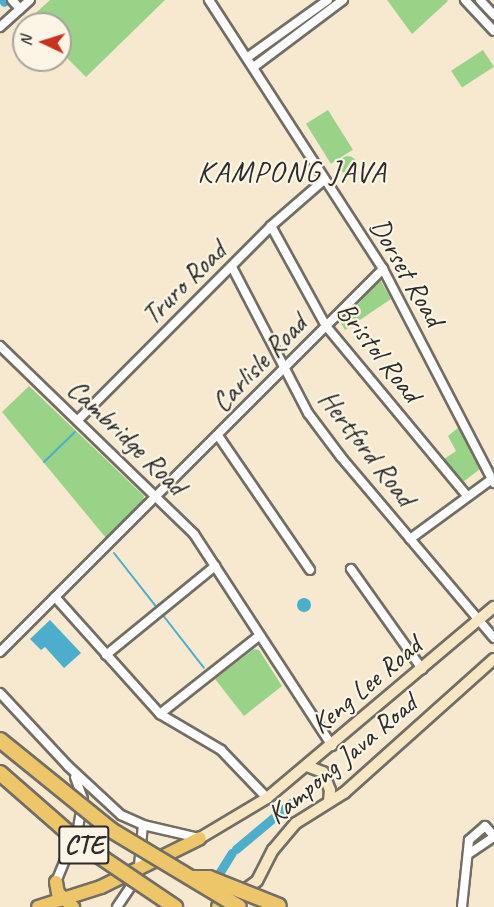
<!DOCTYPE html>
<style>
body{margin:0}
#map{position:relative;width:494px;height:907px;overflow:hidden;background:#f6e9d0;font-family:Caveat,sans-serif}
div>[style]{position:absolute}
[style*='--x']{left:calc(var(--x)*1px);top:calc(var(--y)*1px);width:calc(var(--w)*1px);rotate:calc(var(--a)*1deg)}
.green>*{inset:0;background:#99d387;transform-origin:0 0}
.round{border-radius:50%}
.water>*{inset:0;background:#4dadcc}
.stream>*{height:2px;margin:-1px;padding:0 1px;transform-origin:1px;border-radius:1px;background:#4dadcc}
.canal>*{height:9px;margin:-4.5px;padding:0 4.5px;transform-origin:4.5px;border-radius:4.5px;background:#4dadcc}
.roads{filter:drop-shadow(2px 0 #726e65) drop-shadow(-2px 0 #726e65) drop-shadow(0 2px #726e65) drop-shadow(0 -2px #726e65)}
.street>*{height:8px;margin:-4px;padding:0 4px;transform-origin:4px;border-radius:4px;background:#fff}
.secondary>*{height:10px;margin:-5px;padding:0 5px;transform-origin:5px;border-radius:5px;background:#f7e8c3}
.primary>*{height:12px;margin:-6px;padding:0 6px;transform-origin:6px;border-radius:6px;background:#ecc669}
.bridges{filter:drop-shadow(2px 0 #726e65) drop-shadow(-2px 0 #726e65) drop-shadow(0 2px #726e65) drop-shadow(0 -2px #726e65)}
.highway-bridge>*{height:14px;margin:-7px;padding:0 7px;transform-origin:7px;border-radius:7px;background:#ecc669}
span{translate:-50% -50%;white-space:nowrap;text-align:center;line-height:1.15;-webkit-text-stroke:4.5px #fcf5e5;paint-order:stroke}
.shield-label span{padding:2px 4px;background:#fcf5e5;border:2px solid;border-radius:4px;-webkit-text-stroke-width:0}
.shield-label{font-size:27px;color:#2b2b2b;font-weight:700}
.street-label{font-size:28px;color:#2b2b2b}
.neighbourhood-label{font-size:30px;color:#2b2b2b;letter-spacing:1.5px}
.north{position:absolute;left:12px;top:12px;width:60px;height:60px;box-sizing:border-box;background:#fcf5e5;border:2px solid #a8a49b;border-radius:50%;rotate:274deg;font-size:16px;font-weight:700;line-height:24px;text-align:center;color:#2b2b2b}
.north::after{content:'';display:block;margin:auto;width:21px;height:27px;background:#c8321e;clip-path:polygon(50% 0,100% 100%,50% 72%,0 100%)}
</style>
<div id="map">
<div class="green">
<i style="clip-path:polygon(50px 0,165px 0,86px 77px,60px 51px,60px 24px,32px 24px,28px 20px)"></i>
<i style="clip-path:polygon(387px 0,447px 0,448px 1px,412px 34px)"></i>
<i style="left:483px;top:50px;width:20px;height:38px;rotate:57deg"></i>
<i style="left:328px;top:110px;width:47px;height:26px;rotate:58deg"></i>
<i class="round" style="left:339px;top:156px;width:18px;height:18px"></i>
<i style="clip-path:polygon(380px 280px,391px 299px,345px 330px,341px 323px)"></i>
<i style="clip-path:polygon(29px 386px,144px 496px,143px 501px,106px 538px,2px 412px)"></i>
<i style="clip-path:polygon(459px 427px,480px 469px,463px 482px,444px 459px,456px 451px,448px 436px)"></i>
<i style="clip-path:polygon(254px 649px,259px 650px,282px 686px,244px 716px,215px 679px)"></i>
</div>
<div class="water">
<i class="round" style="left:297px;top:598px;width:14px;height:14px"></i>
<i style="clip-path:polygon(50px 620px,81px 653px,64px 668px,45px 647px,41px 650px,30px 639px)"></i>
</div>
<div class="stream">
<i style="--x:44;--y:462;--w:43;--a:-44.1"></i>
<i style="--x:114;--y:553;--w:71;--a:51.8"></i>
<i style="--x:162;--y:614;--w:68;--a:52.1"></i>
</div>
<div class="canal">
<i style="--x:3;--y:0;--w:2;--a:63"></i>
<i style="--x:236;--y:849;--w:72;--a:-39.9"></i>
<i style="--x:216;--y:907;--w:32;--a:-86"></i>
<i style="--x:218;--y:875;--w:26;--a:-58"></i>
</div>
<div class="roads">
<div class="street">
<i style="--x:12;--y:0;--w:12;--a:48"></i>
<i style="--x:209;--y:0;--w:320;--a:57.1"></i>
<i style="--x:383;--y:269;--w:241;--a:62.6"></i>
<i style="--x:465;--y:0;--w:42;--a:46.9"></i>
<i style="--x:480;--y:0;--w:21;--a:47"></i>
<i style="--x:0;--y:27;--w:40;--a:-42"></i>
<i style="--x:248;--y:57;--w:98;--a:-35.5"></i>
<i style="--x:255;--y:66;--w:110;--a:-36.9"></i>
<i style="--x:271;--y:226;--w:114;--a:61.2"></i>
<i style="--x:326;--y:326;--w:221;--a:50.3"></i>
<i style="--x:232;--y:267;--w:165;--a:62.5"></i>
<i style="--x:308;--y:413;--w:55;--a:53.1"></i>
<i style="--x:341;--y:457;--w:237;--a:49.8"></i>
<i style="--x:0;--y:346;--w:270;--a:44.1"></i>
<i style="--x:194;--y:534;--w:253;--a:56.9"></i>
<i style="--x:78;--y:420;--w:274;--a:-45.1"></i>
<i style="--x:271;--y:226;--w:70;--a:-41"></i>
<i style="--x:219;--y:437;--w:161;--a:55.6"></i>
<i style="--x:410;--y:539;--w:102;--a:-36.2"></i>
<i style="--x:351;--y:569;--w:123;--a:54.6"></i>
<i style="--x:55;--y:597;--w:157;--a:48.1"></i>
<i style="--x:160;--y:714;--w:71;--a:30.5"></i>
<i style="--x:221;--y:750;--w:66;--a:46.2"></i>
<i style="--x:0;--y:652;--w:542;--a:-45"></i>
<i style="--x:106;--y:655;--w:141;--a:-39.2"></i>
<i style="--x:0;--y:693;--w:100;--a:47"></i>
<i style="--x:68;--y:766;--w:72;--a:42.8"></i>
<i style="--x:121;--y:815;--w:24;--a:24"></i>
<i style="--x:143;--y:825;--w:57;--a:13.1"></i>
<i style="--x:160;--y:714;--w:127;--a:-38.3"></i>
<i style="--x:470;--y:853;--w:29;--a:-34"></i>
<i style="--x:56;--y:882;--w:58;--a:-67.8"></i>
<i style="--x:78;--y:828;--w:29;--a:-80"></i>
<i style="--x:83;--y:799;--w:23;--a:-110"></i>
<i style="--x:117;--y:907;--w:37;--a:-56"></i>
<i style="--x:138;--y:876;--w:51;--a:-84.4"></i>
<i style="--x:462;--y:907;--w:67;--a:-84"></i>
<i style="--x:469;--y:840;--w:21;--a:-41"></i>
<i style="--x:485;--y:826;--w:13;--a:48"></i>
</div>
<div class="secondary">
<i style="--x:307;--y:766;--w:17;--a:21"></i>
<i style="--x:323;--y:772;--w:19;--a:69"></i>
<i style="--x:330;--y:790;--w:11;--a:95"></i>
<i style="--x:200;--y:838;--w:78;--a:-30.8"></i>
<i style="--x:267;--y:798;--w:297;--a:-40.1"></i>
<i style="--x:239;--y:894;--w:22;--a:-36"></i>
<i style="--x:257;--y:881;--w:35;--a:-63"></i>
<i style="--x:273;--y:850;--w:35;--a:-50"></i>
<i style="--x:296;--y:823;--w:57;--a:-32"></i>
<i style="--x:344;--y:793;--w:201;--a:-41.8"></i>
</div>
<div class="primary">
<i style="--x:56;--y:882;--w:11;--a:80"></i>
<i style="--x:58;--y:893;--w:21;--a:43"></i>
<i style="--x:38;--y:907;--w:66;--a:-17.6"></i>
<i style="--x:101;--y:887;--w:110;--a:-26.3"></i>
<i style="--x:218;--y:907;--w:13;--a:-29"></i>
</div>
</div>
<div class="bridges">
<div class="highway-bridge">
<i style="--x:0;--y:740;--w:143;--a:39"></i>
<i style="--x:111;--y:830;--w:149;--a:31"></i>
<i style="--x:0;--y:773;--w:106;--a:41.2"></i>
<i style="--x:80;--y:843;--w:115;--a:34"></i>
<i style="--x:193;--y:878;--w:16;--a:0"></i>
<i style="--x:209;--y:878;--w:75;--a:21.8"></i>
</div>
</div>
<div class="shield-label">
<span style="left:84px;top:845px">CTE</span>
</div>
<div class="street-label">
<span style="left:407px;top:272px;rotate:60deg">Dorset Road</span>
<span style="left:184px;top:283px;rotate:-45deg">Truro Road</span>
<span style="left:379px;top:352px;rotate:52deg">Bristol Road</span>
<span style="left:259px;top:363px;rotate:-46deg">Carlisle Road</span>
<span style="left:127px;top:437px;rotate:44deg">Cambridge Road</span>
<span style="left:367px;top:448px;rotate:52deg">Hertford Road</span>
<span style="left:366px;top:685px;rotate:-40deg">Keng Lee Road</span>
<span style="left:342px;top:759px;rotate:-40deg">Kampong Java Road</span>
</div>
<div class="neighbourhood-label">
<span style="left:292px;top:171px">KAMPONG JAVA</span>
</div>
<div class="north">N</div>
</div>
